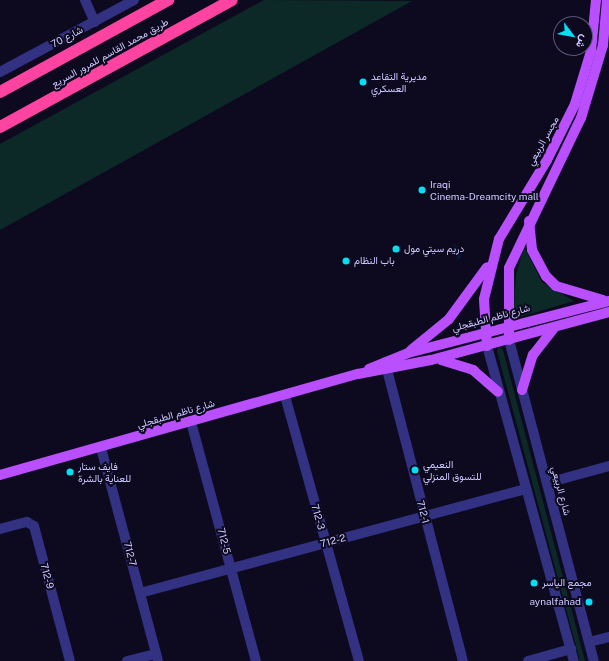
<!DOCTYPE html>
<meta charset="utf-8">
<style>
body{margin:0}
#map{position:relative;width:609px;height:661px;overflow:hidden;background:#0d0a1f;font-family:"Public Sans",Vazirmatn,sans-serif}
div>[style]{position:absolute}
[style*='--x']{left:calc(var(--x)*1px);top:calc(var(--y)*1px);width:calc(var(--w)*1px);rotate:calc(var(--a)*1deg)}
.green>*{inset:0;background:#0d2927}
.water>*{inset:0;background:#051a3d}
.minor>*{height:10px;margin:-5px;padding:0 5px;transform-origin:5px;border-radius:5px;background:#323182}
.major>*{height:10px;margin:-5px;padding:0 5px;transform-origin:5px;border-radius:5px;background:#ba4fff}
.highway>*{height:12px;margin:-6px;padding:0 6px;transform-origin:6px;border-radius:6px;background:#ff43a1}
.dots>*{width:11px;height:11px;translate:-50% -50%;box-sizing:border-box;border:2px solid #0d0a1f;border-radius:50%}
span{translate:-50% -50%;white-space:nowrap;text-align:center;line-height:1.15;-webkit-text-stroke:4px #0d0a1f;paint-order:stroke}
.street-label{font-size:10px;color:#cdc8ff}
.poi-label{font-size:10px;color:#cdc8ff}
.left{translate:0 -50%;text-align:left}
.right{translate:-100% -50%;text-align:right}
.north{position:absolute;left:553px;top:16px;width:40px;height:40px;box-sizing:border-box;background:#0d0a1f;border:1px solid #5a5679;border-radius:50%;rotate:122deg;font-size:11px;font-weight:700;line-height:16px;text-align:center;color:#cdc8ff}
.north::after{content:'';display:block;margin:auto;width:14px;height:18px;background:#00dff3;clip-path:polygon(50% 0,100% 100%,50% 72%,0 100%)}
</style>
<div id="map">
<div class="green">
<i style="clip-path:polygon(264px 0,412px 1px,0 230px,0 144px)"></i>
<i style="clip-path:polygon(524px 247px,542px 282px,574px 301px,513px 319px,516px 275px)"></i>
<i style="clip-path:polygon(499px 347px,503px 350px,585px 661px,580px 661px,497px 351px)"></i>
</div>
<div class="water">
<i style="clip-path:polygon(453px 243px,464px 251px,458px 261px)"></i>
</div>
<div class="minor">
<i style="--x:85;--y:0;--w:24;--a:66"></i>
<i style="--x:0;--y:72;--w:152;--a:-28.2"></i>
<i style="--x:509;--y:340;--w:332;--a:75.2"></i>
<i style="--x:487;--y:346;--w:327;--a:74.6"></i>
<i style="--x:385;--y:362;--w:309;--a:75.4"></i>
<i style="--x:285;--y:396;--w:275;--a:74.4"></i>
<i style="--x:191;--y:422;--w:248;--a:74.8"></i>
<i style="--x:101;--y:448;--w:220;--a:75"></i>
<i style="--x:547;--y:483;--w:64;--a:-15.3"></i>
<i style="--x:0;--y:529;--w:28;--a:-15"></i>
<i style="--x:27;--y:522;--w:8;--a:30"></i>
<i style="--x:34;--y:526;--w:140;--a:75.1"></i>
<i style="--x:140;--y:593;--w:400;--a:-15.1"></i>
<i style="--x:589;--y:642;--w:21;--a:-14"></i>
<i style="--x:127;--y:661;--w:30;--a:-14"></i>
<i style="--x:528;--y:661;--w:45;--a:-15.6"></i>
</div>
<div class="major">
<i style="--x:529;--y:221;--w:29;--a:84"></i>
<i style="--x:532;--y:250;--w:30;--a:62"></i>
<i style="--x:546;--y:276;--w:14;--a:45"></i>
<i style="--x:556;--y:286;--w:49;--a:16.6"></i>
<i style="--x:509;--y:340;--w:72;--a:-90"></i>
<i style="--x:509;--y:268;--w:166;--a:-64.4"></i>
<i style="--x:581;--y:118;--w:76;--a:-73.2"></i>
<i style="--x:603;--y:45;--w:45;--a:-84.9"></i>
<i style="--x:487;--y:346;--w:47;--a:-93.7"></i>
<i style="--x:484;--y:299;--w:62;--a:-76"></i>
<i style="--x:499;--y:239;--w:92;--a:-58.7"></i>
<i style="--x:547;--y:160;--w:63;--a:-63.4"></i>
<i style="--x:575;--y:104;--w:55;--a:-73.2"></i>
<i style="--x:591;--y:51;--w:51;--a:-84.4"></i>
<i style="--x:411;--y:350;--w:49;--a:-39.2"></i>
<i style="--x:449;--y:319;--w:64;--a:-53.8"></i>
<i style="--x:441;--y:360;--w:34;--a:17"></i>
<i style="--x:473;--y:370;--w:33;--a:41"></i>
<i style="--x:369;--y:369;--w:42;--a:-22.3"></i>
<i style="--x:408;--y:353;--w:208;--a:-14.5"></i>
<i style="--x:522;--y:390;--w:37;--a:-73"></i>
<i style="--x:533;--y:355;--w:33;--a:-52"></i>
<i style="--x:0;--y:475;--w:372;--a:-15.8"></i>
<i style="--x:358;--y:374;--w:74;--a:-10.9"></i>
<i style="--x:431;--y:360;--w:184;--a:-15.1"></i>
</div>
<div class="highway">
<i style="--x:0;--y:92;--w:192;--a:-28.7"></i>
<i style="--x:0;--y:127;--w:264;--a:-28.7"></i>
</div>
<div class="dots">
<i style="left:363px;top:82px;background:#00dff3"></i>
<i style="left:422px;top:190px;background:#00dff3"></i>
<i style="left:396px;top:249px;background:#00dff3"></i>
<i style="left:346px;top:261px;background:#00dff3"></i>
<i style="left:415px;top:470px;background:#00dff3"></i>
<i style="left:70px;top:472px;background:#00dff3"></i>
<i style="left:534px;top:583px;background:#00dff3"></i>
<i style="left:589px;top:602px;background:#00dff3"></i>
</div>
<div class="street-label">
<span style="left:67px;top:37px;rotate:-28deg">شارع 70</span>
<span style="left:110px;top:53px;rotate:-29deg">طريق محمد القاسم للمرور السريع</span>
<span style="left:543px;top:141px;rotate:-61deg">مجسر الربيعي</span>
<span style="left:491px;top:318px;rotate:-15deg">شارع ناظم الطبقجلي</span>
<span style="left:176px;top:414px;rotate:-16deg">شارع ناظم الطبقجلي</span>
<span style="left:561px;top:491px;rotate:75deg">شارع الربيعي</span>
<span style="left:423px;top:512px;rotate:75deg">712-1</span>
<span style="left:318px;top:517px;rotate:74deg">712-3</span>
<span style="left:224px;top:541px;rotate:75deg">712-5</span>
<span style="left:333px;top:541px;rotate:-15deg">712-2</span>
<span style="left:130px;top:554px;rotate:75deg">712-7</span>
<span style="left:47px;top:576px;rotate:75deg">712-9</span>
</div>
<div class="poi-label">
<span class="left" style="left:371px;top:82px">مديرية التقاعد<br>العسكري</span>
<span class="left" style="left:430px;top:190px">Iraqi<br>Cinema-Dreamcity mall</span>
<span class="left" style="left:404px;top:249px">دريم سيتي مول</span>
<span class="left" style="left:354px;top:261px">باب النظام</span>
<span class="left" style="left:423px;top:470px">النعيمي<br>للتسوق المنزلي</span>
<span class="left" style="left:78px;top:472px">فايف ستار<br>للعناية بالشرة</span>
<span class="left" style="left:542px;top:583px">مجمع الياسر</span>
<span class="right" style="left:581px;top:602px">aynalfahad</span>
</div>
<div class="north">ش</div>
</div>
